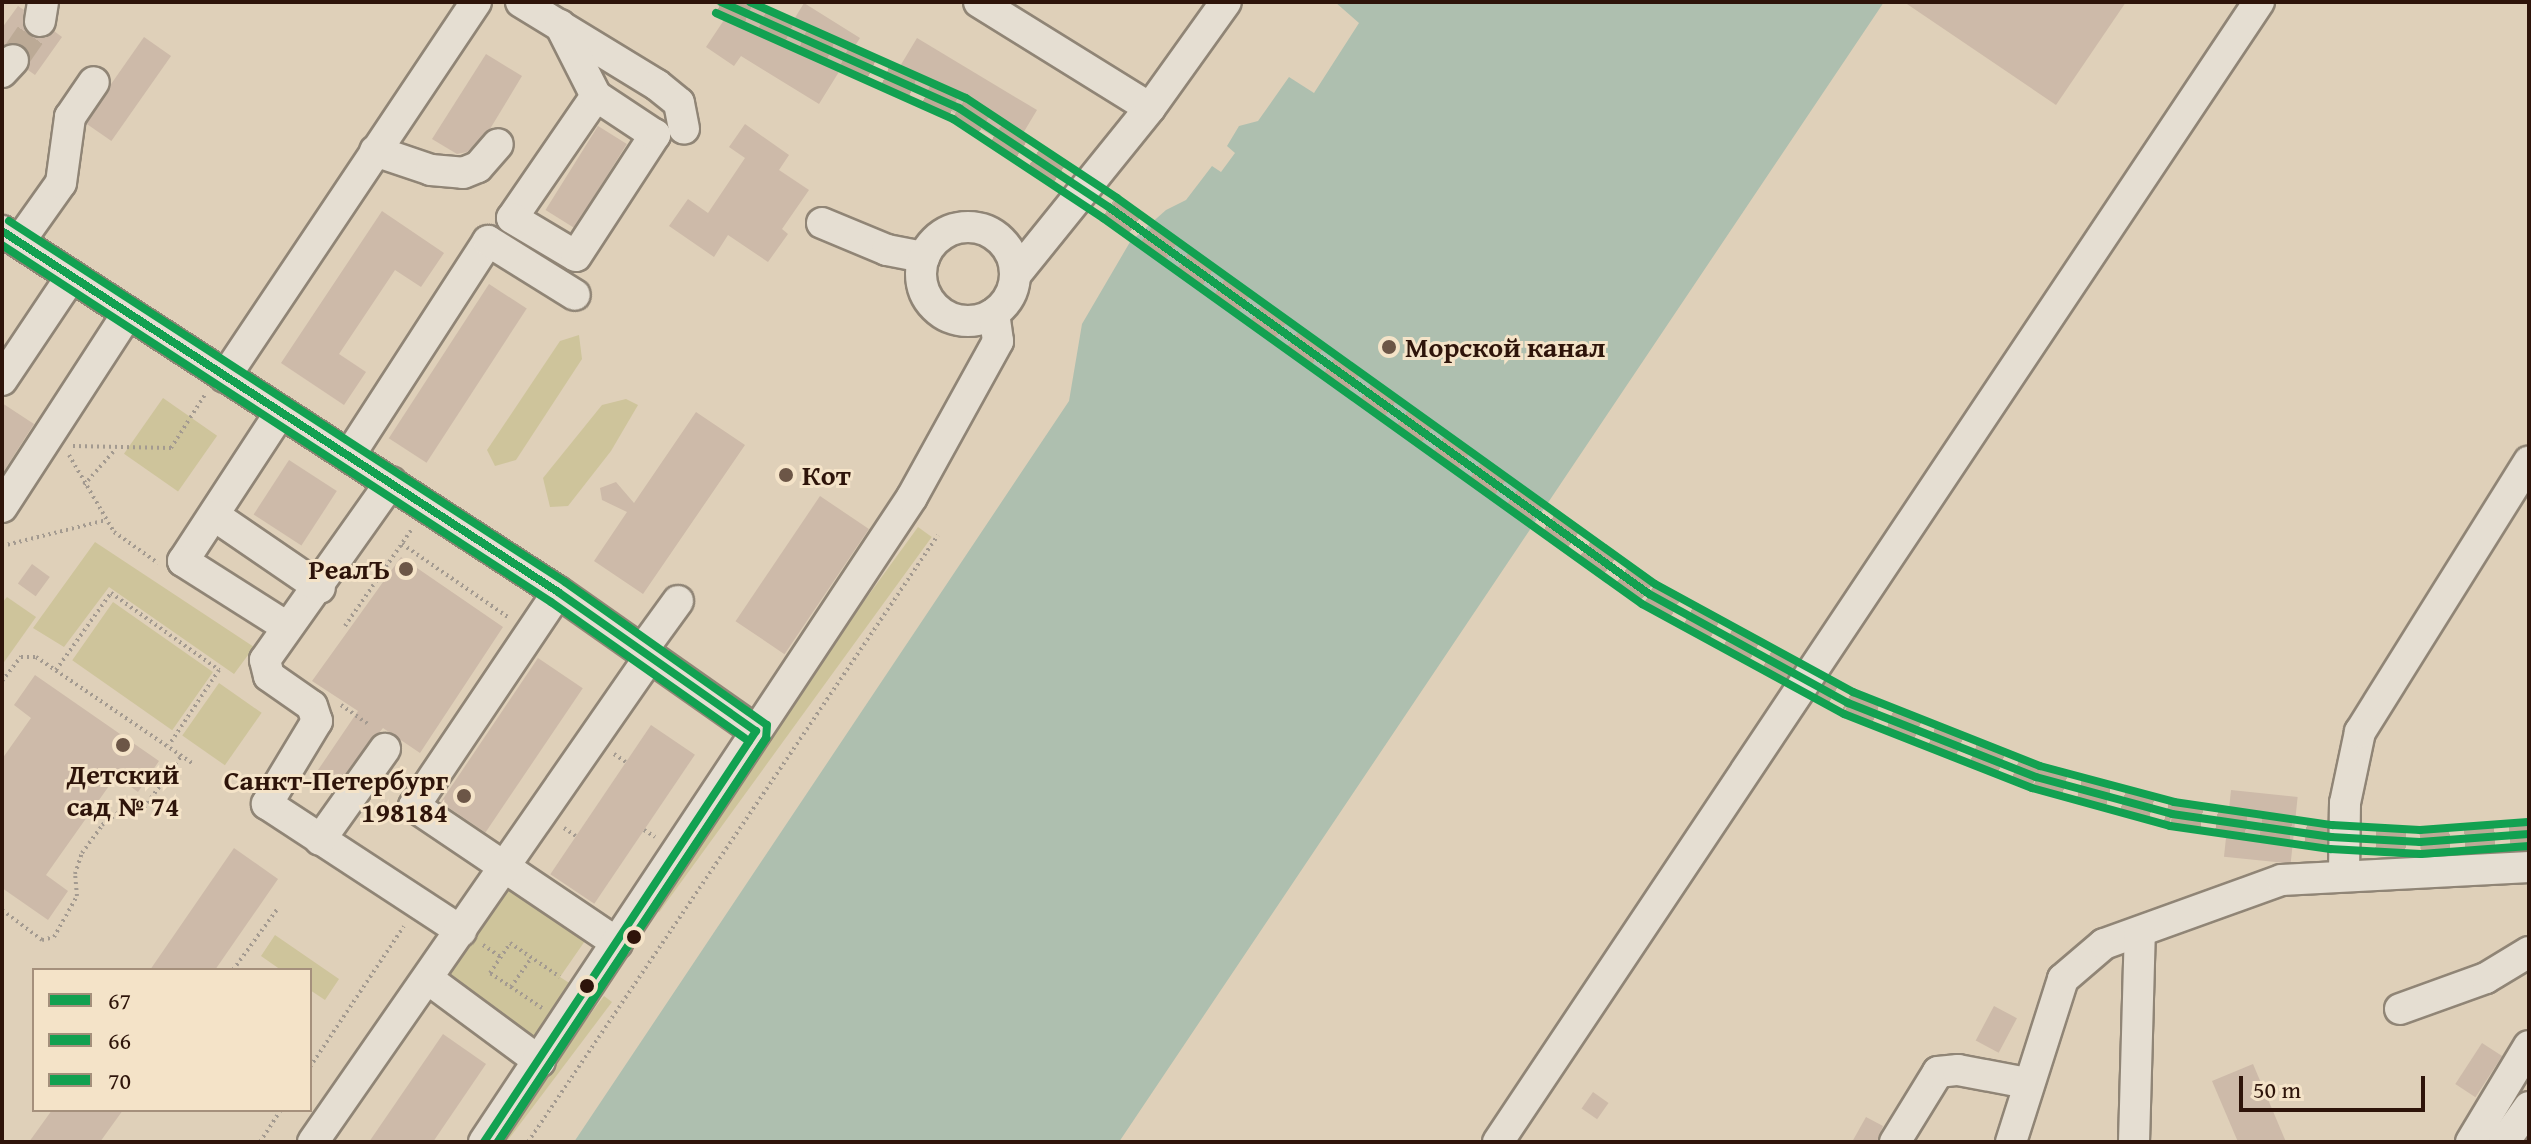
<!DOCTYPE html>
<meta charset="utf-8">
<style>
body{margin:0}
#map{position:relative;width:2531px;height:1144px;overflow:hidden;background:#dfd0b9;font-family:"Gentium Book Plus",serif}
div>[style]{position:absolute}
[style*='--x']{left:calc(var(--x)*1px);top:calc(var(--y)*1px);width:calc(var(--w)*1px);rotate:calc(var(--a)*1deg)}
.green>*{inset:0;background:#cec49b;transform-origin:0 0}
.water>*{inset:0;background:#aebfaf}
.building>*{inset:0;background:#cdbaa9;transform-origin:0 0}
.minor-tunnel>*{height:30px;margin-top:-15px;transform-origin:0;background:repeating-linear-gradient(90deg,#bcaa96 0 30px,transparent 0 45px)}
.path>*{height:4px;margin-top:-2px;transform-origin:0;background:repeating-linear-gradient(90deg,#a39a90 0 2px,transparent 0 6px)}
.roads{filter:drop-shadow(2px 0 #908576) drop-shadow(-2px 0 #908576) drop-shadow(0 2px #908576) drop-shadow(0 -2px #908576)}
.minor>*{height:30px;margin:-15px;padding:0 15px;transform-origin:15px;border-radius:15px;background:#e5ded2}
.minor>.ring{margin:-15px;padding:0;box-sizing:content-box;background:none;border:30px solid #e5ded2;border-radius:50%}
.bus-1>*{height:8px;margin:-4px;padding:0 4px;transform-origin:4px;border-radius:4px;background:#12a151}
.bus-2>*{height:8px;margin:-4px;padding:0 4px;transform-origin:4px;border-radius:4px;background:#12a151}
.bus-3>*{height:8px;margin:-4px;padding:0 4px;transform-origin:4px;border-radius:4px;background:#12a151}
.dots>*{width:22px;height:22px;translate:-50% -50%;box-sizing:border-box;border:4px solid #f4e3c8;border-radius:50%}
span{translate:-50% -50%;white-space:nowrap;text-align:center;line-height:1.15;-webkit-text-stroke:6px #f4e3c8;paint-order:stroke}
.poi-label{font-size:28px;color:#2e140a;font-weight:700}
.left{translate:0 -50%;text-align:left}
.right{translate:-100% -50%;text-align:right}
.frame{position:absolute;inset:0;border:4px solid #2e140a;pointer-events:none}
.legend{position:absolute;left:32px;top:968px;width:280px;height:144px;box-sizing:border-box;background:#f4e3c8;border:2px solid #a5907c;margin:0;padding:10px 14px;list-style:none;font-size:24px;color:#2e140a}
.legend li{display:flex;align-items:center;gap:16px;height:40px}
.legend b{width:40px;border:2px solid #a5907c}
.scale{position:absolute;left:2239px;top:1076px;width:186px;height:36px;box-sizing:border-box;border:4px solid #2e140a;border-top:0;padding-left:10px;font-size:24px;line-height:28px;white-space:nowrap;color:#2e140a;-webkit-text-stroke:6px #f4e3c8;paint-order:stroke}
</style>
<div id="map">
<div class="green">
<i style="clip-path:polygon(579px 335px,582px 359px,516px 460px,495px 466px,487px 450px,560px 341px)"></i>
<i style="left:163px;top:398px;width:66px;height:68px;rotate:35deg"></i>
<i style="clip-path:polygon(626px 399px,638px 405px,611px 451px,568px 506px,550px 507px,543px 478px,602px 405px)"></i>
<i style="left:918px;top:527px;width:17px;height:464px;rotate:36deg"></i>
<i style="clip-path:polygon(95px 542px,254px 647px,234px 674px,109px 587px,64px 647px,33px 628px)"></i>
<i style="clip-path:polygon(7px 597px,36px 617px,2px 665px,2px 603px)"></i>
<i style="left:113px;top:602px;width:122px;height:71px;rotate:35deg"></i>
<i style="left:219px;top:683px;width:52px;height:64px;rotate:35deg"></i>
<i style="clip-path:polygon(505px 886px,587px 938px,560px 977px,574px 986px,535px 1044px,439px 977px)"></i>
<i style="clip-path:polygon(275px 935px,339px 979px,325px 1000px,310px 990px,310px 970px,281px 970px,261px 956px)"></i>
<i style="left:604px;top:996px;width:10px;height:176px;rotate:37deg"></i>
</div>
<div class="water">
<i style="clip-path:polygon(1335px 2px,1884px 2px,1119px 1142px,574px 1142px,1069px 401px,1082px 324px,1130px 242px,1166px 210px,1186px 200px,1212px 166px,1221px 172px,1235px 153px,1227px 146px,1239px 126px,1258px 121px,1289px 77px,1314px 93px,1359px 23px)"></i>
</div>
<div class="building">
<i style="clip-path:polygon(736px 2px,753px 2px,790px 26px,804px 3px,860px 38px,819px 104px,741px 56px,734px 66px,706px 47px)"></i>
<i style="clip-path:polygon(1904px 2px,2126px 2px,2056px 105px)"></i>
<i style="clip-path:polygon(18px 6px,24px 10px,23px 27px,29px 35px,46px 38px,54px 31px,62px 37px,35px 75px,28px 70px,30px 55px,25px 46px,2px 46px,2px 28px)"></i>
<i style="left:144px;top:37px;width:33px;height:104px;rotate:35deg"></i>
<i style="left:917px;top:38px;width:140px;height:45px;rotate:31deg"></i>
<i style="clip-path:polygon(486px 54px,522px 76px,490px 129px,467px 152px,457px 154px,432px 139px)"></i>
<i style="clip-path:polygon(745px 124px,789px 155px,779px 170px,809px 190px,782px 229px,788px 234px,768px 262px,728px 235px,714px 257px,669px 226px,688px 199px,708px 213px,745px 158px,729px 147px)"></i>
<i style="left:598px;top:126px;width:34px;height:99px;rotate:32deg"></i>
<i style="clip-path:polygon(382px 211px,444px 253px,421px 287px,395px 270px,339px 354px,366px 372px,344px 405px,281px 363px)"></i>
<i style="left:489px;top:284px;width:45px;height:184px;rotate:33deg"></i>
<i style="clip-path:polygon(2px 403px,34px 424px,2px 474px)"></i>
<i style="clip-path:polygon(696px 412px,745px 445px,643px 594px,594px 561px,627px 512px,602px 500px,600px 488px,616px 482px,634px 503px)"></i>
<i style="left:289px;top:460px;width:57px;height:65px;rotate:33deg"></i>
<i style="left:820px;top:496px;width:59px;height:151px;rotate:34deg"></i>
<i style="clip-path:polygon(401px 557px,503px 627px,420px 753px,383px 728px,338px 783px,318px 770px,358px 711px,312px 681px)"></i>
<i style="left:32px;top:564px;width:22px;height:24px;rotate:36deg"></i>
<i style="left:538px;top:658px;width:54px;height:174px;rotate:34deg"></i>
<i style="clip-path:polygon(35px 675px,159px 761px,138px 792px,116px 776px,46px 875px,68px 891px,48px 920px,2px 888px,2px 759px,31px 718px,14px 705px)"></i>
<i style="left:651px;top:725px;width:53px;height:180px;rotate:34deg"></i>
<i style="left:2231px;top:790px;width:67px;height:67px;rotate:6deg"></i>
<i style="clip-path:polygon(234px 848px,278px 879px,215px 970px,150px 970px)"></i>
<i style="left:1994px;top:1006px;width:26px;height:39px;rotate:28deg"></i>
<i style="clip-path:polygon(443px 1034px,486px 1064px,433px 1142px,369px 1142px)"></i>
<i style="left:2482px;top:1043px;width:24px;height:49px;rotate:33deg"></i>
<i style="clip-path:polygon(2253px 1064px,2286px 1142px,2238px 1142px,2212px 1081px)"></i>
<i style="left:1593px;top:1092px;width:19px;height:20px;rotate:35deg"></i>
<i style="clip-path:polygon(52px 1110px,123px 1110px,100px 1142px,29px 1142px)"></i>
<i style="clip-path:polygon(1866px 1117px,1883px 1126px,1877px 1142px,1852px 1142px)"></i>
</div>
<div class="minor-tunnel">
<i style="--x:721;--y:2;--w:261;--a:24"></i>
<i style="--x:959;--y:108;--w:181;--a:33.5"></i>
<i style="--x:1110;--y:208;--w:663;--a:35.61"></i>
<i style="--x:1649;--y:594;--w:227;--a:28.7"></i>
<i style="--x:1848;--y:703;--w:202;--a:21.5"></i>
<i style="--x:2036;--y:777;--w:141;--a:15.2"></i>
<i style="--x:2172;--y:814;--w:161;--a:8.2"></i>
<i style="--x:2331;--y:837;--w:89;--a:3.2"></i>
<i style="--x:2420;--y:842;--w:109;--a:-4.2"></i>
<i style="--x:13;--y:60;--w:47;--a:-55.3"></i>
</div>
<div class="path">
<i style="--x:73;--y:446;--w:98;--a:1.2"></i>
<i style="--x:171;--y:448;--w:65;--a:-57.5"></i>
<i style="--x:69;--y:455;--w:89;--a:59.7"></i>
<i style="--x:114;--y:532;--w:54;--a:35.2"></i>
<i style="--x:84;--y:485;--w:45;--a:-48.6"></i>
<i style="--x:402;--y:544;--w:129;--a:34.6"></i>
<i style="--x:2;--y:546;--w:107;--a:-14"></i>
<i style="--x:345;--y:626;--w:118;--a:-55.4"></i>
<i style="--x:56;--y:670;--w:95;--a:-54.5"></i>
<i style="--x:111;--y:593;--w:133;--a:35.5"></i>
<i style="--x:219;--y:670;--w:90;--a:123.7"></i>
<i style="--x:2;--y:681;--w:31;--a:-52"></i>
<i style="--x:21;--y:657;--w:15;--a:0"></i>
<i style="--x:36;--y:657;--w:189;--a:34.2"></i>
<i style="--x:341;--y:705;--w:35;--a:35"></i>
<i style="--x:614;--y:754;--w:14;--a:34"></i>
<i style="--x:564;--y:828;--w:14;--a:34"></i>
<i style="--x:644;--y:830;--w:13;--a:32"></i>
<i style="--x:2;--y:910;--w:50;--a:36.9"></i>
<i style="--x:42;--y:940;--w:12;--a:-14"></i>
<i style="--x:54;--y:937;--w:47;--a:-60.7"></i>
<i style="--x:77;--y:896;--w:22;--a:-95"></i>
<i style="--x:75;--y:874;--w:22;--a:-72"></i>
<i style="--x:82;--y:853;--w:34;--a:-54"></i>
<i style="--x:102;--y:825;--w:30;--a:-37"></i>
<i style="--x:126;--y:807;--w:18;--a:3"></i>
<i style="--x:144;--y:808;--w:65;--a:-54.4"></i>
<i style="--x:483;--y:945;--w:22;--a:34"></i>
<i style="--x:233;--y:970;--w:77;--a:-54"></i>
<i style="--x:511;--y:987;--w:35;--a:-55"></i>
<i style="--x:542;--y:1008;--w:63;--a:-146.1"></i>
<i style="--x:490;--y:973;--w:36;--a:-56"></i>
<i style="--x:510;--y:943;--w:60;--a:34.2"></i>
<i style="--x:310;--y:1067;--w:169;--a:-56.3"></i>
<i style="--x:260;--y:1142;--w:38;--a:-57"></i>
<i style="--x:528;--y:1142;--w:732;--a:-55.96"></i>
</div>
<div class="roads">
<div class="minor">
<i style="--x:521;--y:2;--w:159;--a:31.4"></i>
<i style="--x:657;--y:85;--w:28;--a:39"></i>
<i style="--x:679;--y:103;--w:26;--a:79"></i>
<i style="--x:979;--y:2;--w:201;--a:31.8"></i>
<i style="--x:1150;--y:108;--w:213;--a:128.9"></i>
<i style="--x:40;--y:21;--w:19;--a:-81"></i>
<i style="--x:560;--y:25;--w:80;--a:63.1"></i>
<i style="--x:596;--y:96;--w:148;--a:124.5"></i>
<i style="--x:512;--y:218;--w:74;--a:30.7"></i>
<i style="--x:576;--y:256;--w:145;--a:-56.9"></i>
<i style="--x:655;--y:135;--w:71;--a:-146.5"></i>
<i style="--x:2;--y:72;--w:16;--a:-47"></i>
<i style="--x:1150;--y:108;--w:130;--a:-54.4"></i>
<i style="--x:375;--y:151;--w:59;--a:18.7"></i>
<i style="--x:431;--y:170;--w:32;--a:5"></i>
<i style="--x:463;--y:173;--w:16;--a:-22"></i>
<i style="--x:478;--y:167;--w:30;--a:-49"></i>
<i style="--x:822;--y:223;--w:70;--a:22.6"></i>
<i style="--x:887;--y:250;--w:38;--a:11"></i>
<i class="ring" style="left:921px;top:227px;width:64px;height:64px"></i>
<i style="--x:2;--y:231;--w:663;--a:32.99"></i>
<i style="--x:558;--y:592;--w:242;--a:35.1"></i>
<i style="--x:19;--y:242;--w:72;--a:-54.6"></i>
<i style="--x:61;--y:183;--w:67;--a:-82.2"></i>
<i style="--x:70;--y:117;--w:42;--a:-55.6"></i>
<i style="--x:225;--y:377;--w:451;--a:-56.2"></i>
<i style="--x:2;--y:380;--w:124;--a:-56.2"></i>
<i style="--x:280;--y:413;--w:177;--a:123.2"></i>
<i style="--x:183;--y:561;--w:123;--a:32.4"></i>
<i style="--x:349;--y:456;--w:256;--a:-57.1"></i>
<i style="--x:488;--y:241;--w:102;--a:31.8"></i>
<i style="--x:391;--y:482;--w:218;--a:125.3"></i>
<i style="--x:265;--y:660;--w:16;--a:76"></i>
<i style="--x:269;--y:676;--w:52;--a:34.9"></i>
<i style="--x:312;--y:706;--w:16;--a:72"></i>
<i style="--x:317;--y:721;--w:97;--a:121.1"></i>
<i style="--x:267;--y:804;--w:232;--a:33.2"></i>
<i style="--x:2;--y:507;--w:231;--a:-57"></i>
<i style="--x:215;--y:516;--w:127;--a:34.4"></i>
<i style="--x:558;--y:592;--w:258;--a:123.9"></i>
<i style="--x:414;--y:806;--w:245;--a:34"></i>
<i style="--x:641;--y:652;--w:63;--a:-54"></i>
<i style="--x:320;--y:840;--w:112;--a:-54.5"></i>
<i style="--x:2344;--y:874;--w:71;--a:-89.2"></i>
<i style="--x:2345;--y:803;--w:73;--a:-78.1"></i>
<i style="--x:2360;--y:732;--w:319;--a:-58"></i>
<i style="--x:428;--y:979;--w:139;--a:36.5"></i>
<i style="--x:2400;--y:1009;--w:91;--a:-19.8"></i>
<i style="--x:2486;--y:978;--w:50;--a:-31.2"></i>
<i style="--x:313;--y:1142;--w:589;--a:-55.23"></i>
<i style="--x:484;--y:1142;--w:774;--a:-56.43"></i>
<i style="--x:912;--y:497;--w:178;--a:-61.1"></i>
<i style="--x:998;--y:341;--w:28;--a:-98"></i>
<i style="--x:1498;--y:1142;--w:1371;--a:-56.28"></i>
<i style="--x:1895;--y:1142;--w:82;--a:-58.4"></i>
<i style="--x:1938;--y:1072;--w:20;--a:-6"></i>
<i style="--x:1958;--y:1070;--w:70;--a:10.7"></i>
<i style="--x:2011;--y:1142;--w:171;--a:-72.3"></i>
<i style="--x:2063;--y:979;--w:54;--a:-40.5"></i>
<i style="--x:2104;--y:944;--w:189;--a:-19.8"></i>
<i style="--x:2282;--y:880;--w:247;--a:-3"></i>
<i style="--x:2134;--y:1142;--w:210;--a:-88.4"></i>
<i style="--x:2471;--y:1142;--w:112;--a:-58.9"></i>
<i style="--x:2504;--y:1142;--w:43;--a:-54.5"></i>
</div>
</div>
<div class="bus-1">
<i style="--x:721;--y:2;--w:261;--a:24"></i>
<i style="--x:959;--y:108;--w:181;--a:33.5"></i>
<i style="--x:1110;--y:208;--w:663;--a:35.61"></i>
<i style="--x:1649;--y:594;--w:227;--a:28.7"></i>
<i style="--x:1848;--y:703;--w:202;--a:21.5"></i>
<i style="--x:2036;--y:777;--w:141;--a:15.2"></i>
<i style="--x:2172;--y:814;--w:161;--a:8.2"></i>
<i style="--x:2331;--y:837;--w:89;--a:3.2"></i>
<i style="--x:2420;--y:842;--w:109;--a:-4.2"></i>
<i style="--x:2;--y:231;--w:663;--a:32.99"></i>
<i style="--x:558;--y:592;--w:242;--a:35.1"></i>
<i style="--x:484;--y:1142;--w:493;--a:-56.5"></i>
</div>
<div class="bus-2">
<i style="--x:716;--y:13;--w:260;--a:24.1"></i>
<i style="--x:953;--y:119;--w:180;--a:33.4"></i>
<i style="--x:1103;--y:218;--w:663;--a:35.61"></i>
<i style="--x:1642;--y:604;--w:230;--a:28.6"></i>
<i style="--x:1844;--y:714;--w:202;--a:21.5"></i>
<i style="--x:2032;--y:788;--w:143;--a:15.4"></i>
<i style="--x:2170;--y:826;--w:162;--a:8.2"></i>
<i style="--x:2330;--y:849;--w:91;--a:3.1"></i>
<i style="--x:2421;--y:854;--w:108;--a:-4.2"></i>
<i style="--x:2;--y:245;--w:655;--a:33.03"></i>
<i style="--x:551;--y:602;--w:242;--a:35.1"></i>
<i style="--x:498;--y:1142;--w:485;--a:-56.4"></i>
</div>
<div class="bus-3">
<i style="--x:750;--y:2;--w:236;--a:24"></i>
<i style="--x:966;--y:98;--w:181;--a:33.5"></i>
<i style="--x:1117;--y:198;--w:662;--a:35.66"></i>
<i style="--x:1655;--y:584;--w:226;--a:28.6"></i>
<i style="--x:1853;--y:692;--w:201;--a:21.6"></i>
<i style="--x:2040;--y:766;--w:139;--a:15"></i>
<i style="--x:2174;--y:802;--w:160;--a:8.3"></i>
<i style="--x:2332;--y:825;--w:88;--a:3.3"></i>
<i style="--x:2420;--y:830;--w:108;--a:-4.2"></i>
<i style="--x:9;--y:221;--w:663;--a:32.99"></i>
<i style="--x:565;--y:582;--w:247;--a:35.3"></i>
<i style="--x:767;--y:725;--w:13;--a:94"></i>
<i style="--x:766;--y:738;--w:485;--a:123.6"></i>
</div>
<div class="dots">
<i style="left:1389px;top:347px;background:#6c5647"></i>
<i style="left:786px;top:475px;background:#6c5647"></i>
<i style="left:406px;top:569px;background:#6c5647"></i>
<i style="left:123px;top:745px;background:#6c5647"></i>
<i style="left:464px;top:796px;background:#6c5647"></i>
<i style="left:634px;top:937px;background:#2e140a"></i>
<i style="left:587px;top:986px;background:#2e140a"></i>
</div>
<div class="poi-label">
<span class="left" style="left:1405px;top:347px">Морской канал</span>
<span class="left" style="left:802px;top:475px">Кот</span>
<span class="right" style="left:390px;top:569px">РеалЪ</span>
<span style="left:123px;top:790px">Детский<br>сад № 74</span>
<span class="right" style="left:448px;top:796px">Санкт-Петербург<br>198184</span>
</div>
<div class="frame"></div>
<ul class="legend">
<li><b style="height:10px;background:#12a151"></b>67</li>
<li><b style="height:10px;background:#12a151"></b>66</li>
<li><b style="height:10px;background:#12a151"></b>70</li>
</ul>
<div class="scale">50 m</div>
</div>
